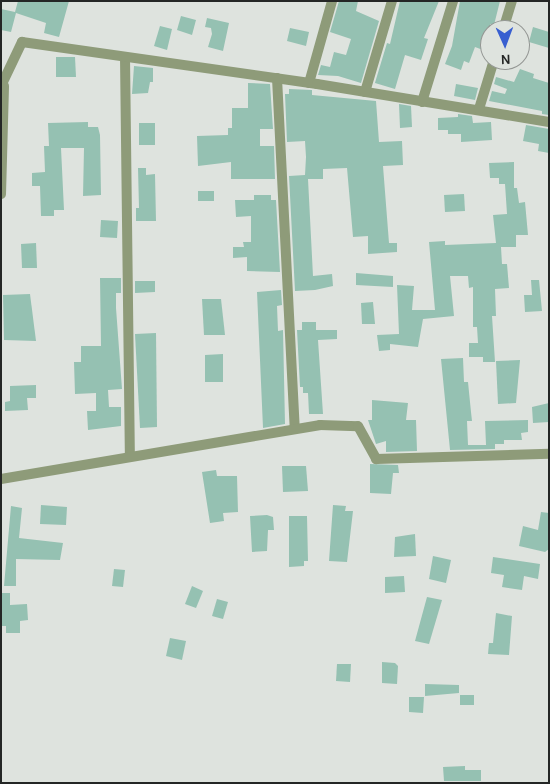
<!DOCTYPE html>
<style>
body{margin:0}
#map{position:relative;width:550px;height:784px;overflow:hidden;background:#dee3de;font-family:Karla,sans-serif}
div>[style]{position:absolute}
.building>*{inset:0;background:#95c1b2}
.street>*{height:10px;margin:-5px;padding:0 5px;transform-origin:5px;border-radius:5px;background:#8e9b79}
span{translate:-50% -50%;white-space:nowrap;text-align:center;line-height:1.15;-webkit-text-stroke:5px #dee3de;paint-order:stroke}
.frame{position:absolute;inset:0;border:2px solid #242625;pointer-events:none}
.north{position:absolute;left:480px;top:20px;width:50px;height:50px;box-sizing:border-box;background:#dee3de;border:1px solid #949794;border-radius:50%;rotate:178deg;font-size:14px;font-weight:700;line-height:20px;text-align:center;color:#242625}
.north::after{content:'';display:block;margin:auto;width:18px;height:22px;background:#385fd0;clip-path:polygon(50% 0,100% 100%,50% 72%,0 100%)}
</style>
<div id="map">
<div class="building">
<div style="clip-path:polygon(18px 1px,69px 1px,59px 37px,44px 33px,46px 23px,16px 13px,11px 32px,1px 30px,1px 9px,15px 12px)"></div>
<div style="clip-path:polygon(339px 1px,358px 1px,356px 11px,379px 21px,361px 83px,338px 76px,318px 75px,321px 65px,330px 67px,334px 52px,346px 55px,351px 39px,330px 32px)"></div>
<div style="clip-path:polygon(400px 1px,439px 1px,424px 38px,428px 39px,421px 60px,405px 55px,395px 89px,375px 83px,374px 86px,387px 43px,390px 44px)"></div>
<div style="clip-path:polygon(460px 1px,500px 1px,494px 25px,490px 24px,490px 42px,487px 41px,483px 50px,475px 47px,469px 63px,464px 61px,461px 70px,445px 64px,452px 46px)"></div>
<div style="clip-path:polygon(181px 16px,196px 20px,192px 35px,177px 30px)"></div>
<div style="clip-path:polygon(207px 18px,229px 23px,223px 51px,208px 47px,212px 34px,211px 28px,205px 27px)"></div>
<div style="clip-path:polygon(160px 26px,172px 29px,167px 50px,154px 46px)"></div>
<div style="clip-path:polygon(533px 27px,549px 32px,549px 48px,529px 42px)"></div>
<div style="clip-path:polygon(290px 28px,309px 32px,306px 46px,287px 41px)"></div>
<div style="clip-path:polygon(56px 57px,75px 57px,76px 77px,56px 77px)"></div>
<div style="clip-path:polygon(134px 66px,153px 68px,153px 82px,150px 82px,148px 93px,132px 94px)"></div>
<div style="clip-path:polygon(520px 69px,534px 74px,533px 78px,549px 83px,549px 115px,542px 114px,542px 111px,489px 101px,492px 91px,505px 94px,507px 89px,494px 84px,496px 77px,514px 82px)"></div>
<div style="clip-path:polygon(248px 83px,270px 84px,273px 129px,260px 129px,260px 146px,274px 146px,275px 179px,231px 179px,231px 162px,198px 166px,197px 136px,228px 135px,228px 128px,232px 128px,232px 108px,248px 108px)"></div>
<div style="clip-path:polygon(456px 84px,478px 88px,475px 100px,454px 96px)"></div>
<div style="clip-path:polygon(289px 89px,312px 90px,312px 95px,376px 101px,379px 142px,402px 141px,403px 165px,383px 166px,389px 243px,397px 243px,397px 252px,368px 254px,368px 236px,353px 237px,347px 168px,323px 169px,323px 179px,308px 179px,313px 276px,332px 274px,333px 286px,315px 290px,295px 291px,289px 176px,305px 175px,306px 157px,305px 141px,287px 142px,285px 94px,289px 94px)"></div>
<div style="clip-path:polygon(399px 104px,411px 106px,412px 127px,400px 128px)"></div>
<div style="clip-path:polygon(458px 114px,472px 116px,473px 123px,491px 122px,492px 140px,461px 142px,461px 134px,448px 134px,448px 130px,438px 130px,438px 118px,458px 117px)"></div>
<div style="clip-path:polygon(88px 122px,88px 127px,98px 127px,100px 135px,101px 195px,83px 196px,84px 148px,61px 148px,64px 210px,54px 210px,54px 216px,41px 216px,40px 186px,32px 186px,32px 173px,45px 172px,44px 146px,49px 146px,48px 123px)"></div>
<div style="clip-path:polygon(139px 123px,155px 123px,155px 145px,139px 145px)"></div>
<div style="clip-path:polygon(526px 125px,549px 129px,549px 153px,538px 151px,539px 144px,523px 141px)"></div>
<div style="clip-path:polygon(514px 162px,514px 188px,517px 188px,519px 203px,525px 202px,528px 235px,516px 235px,516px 247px,501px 247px,502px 264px,507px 264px,509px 288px,495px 289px,496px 316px,492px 316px,495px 362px,483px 362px,483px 357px,469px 357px,469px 343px,478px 343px,477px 327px,473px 327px,473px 287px,469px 288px,468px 276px,450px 276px,454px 316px,423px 319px,418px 347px,390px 344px,390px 350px,379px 351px,377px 335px,399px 334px,397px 285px,414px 286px,412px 310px,435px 310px,429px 242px,445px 241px,445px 245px,496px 243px,493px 215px,507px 214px,505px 184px,499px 184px,499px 178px,490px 178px,489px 163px)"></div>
<div style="clip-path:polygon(138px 168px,146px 168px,146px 175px,155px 174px,156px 221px,136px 221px,136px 208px,139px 208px)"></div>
<div style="clip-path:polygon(198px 191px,214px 191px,214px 201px,198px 201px)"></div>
<div style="clip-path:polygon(464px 194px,465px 211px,445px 212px,444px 195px)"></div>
<div style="clip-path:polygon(254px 195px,271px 195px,271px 200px,276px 200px,280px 272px,247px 271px,247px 257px,233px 258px,233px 247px,244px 247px,243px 242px,251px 242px,251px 216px,236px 217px,235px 200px,254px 200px)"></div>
<div style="clip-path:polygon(101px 220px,118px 221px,117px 238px,100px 237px)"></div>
<div style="clip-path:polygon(36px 243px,37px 268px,22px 268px,21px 244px)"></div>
<div style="clip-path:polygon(356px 273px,393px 276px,393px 287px,356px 285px)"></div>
<div style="clip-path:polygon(100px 278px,121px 278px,121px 293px,116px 293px,116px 308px,122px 389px,108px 390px,109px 407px,121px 407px,121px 426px,88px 430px,87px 411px,96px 411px,96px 393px,75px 394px,74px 362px,81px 362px,81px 346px,101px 346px)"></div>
<div style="clip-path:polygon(531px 280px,539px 280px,542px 311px,525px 312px,524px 295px,532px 295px)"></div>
<div style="clip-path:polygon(135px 281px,155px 281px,155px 292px,135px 293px)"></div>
<div style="clip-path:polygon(281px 290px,282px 305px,277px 306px,278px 331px,283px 330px,285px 424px,263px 428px,257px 292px)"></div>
<div style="clip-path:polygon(30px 294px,36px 341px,4px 340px,3px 295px)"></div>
<div style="clip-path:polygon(202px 299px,221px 299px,225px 335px,204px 335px)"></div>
<div style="clip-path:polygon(373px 302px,375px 324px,362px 324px,361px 303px)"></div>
<div style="clip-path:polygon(302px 322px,316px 322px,316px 330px,337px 330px,337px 339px,318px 340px,323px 414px,309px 414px,308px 393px,303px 393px,303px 387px,300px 387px,297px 330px,302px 330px)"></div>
<div style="clip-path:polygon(156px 333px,157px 427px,140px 428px,135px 334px)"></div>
<div style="clip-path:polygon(223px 354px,223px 382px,205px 382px,205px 355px)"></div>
<div style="clip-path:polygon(463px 358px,464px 382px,468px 382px,471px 412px,472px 421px,467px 421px,468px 445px,486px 445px,485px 421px,528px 420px,528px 432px,521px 433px,522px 440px,504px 440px,504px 444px,495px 444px,495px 449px,450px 450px,441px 359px)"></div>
<div style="clip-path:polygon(520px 360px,516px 403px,498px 404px,496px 361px)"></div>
<div style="clip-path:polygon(36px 385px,36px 398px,27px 398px,28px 410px,5px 411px,5px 402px,10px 401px,10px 386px)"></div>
<div style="clip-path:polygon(372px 400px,408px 403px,406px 420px,416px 420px,417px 451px,386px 452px,386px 441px,376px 444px,368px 420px,372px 420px)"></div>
<div style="clip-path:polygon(549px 403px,549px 422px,533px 423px,532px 407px)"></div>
<div style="clip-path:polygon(370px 464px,398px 465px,399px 473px,393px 473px,391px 494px,370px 493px)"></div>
<div style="clip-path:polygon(282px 466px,306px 466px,308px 491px,283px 492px)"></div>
<div style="clip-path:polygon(216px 470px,217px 476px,237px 476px,238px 512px,223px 513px,224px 521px,210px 523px,202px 472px)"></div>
<div style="clip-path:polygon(41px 505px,67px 507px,66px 525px,40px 524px)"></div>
<div style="clip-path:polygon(333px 505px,346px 506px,345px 511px,353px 511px,347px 562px,329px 561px)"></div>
<div style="clip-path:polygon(11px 506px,22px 508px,19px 538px,63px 543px,60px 560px,16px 559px,16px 586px,4px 586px)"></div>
<div style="clip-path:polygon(541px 512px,549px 513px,549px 549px,545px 552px,519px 546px,523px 526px,538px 530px)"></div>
<div style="clip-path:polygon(267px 515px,273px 517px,274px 530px,268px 530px,267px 551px,252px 552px,250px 516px)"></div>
<div style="clip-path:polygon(289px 516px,307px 516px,308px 561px,304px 561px,304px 566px,289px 567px)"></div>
<div style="clip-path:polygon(415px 534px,416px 556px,394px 557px,395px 537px)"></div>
<div style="clip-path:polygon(433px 556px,451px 560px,446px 583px,429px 579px)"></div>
<div style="clip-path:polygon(493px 557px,540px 564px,538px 579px,524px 576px,522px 590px,502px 587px,504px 575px,491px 573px)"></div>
<div style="clip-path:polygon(114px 569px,125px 570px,123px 587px,112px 586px)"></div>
<div style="clip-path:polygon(404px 576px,405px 592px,385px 593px,385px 577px)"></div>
<div style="clip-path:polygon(192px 586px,203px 591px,196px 608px,185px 604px)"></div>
<div style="clip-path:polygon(1px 593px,10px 593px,10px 605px,27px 604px,28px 620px,20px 621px,20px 633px,6px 633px,6px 626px,1px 626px)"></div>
<div style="clip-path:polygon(427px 597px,442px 600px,429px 644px,415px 641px)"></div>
<div style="clip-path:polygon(217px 599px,228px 602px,223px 619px,212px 616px)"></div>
<div style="clip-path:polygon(496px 613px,512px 616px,509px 655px,488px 654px,489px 643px,493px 643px)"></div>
<div style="clip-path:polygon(170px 638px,186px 641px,182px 660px,166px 656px)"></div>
<div style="clip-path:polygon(382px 662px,395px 663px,398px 666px,397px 684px,382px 683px)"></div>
<div style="clip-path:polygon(337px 664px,351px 664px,350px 682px,336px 681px)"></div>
<div style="clip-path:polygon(425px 684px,459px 685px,459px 693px,425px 696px)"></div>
<div style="clip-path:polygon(460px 695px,474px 695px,474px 705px,460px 705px)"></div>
<div style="clip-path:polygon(409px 697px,424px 697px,423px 713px,409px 712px)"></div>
<div style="clip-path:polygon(465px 766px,465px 770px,481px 770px,481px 781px,444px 781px,443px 767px)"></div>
</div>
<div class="street">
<div style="left:503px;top:30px;width:30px;rotate:-73deg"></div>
<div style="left:125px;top:57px;width:398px;rotate:89.3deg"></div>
<div style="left:277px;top:78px;width:351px;rotate:87.1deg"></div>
<div style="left:309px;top:83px;width:85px;rotate:-74.3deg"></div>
<div style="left:1px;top:86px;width:49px;rotate:-64.5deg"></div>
<div style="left:22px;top:42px;width:298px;rotate:8.1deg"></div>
<div style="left:317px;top:84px;width:235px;rotate:9.3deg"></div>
<div style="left:365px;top:92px;width:95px;rotate:-73.5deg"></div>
<div style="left:422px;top:102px;width:106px;rotate:-72.9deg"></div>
<div style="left:479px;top:109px;width:51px;rotate:-73deg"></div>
<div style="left:1px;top:194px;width:108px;rotate:-88.4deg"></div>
<div style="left:1px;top:479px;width:324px;rotate:-9.6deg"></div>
<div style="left:320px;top:425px;width:38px;rotate:2deg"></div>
<div style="left:358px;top:426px;width:38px;rotate:61deg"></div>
<div style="left:376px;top:459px;width:173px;rotate:-1.7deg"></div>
</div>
<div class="frame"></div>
<div class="north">N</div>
</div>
